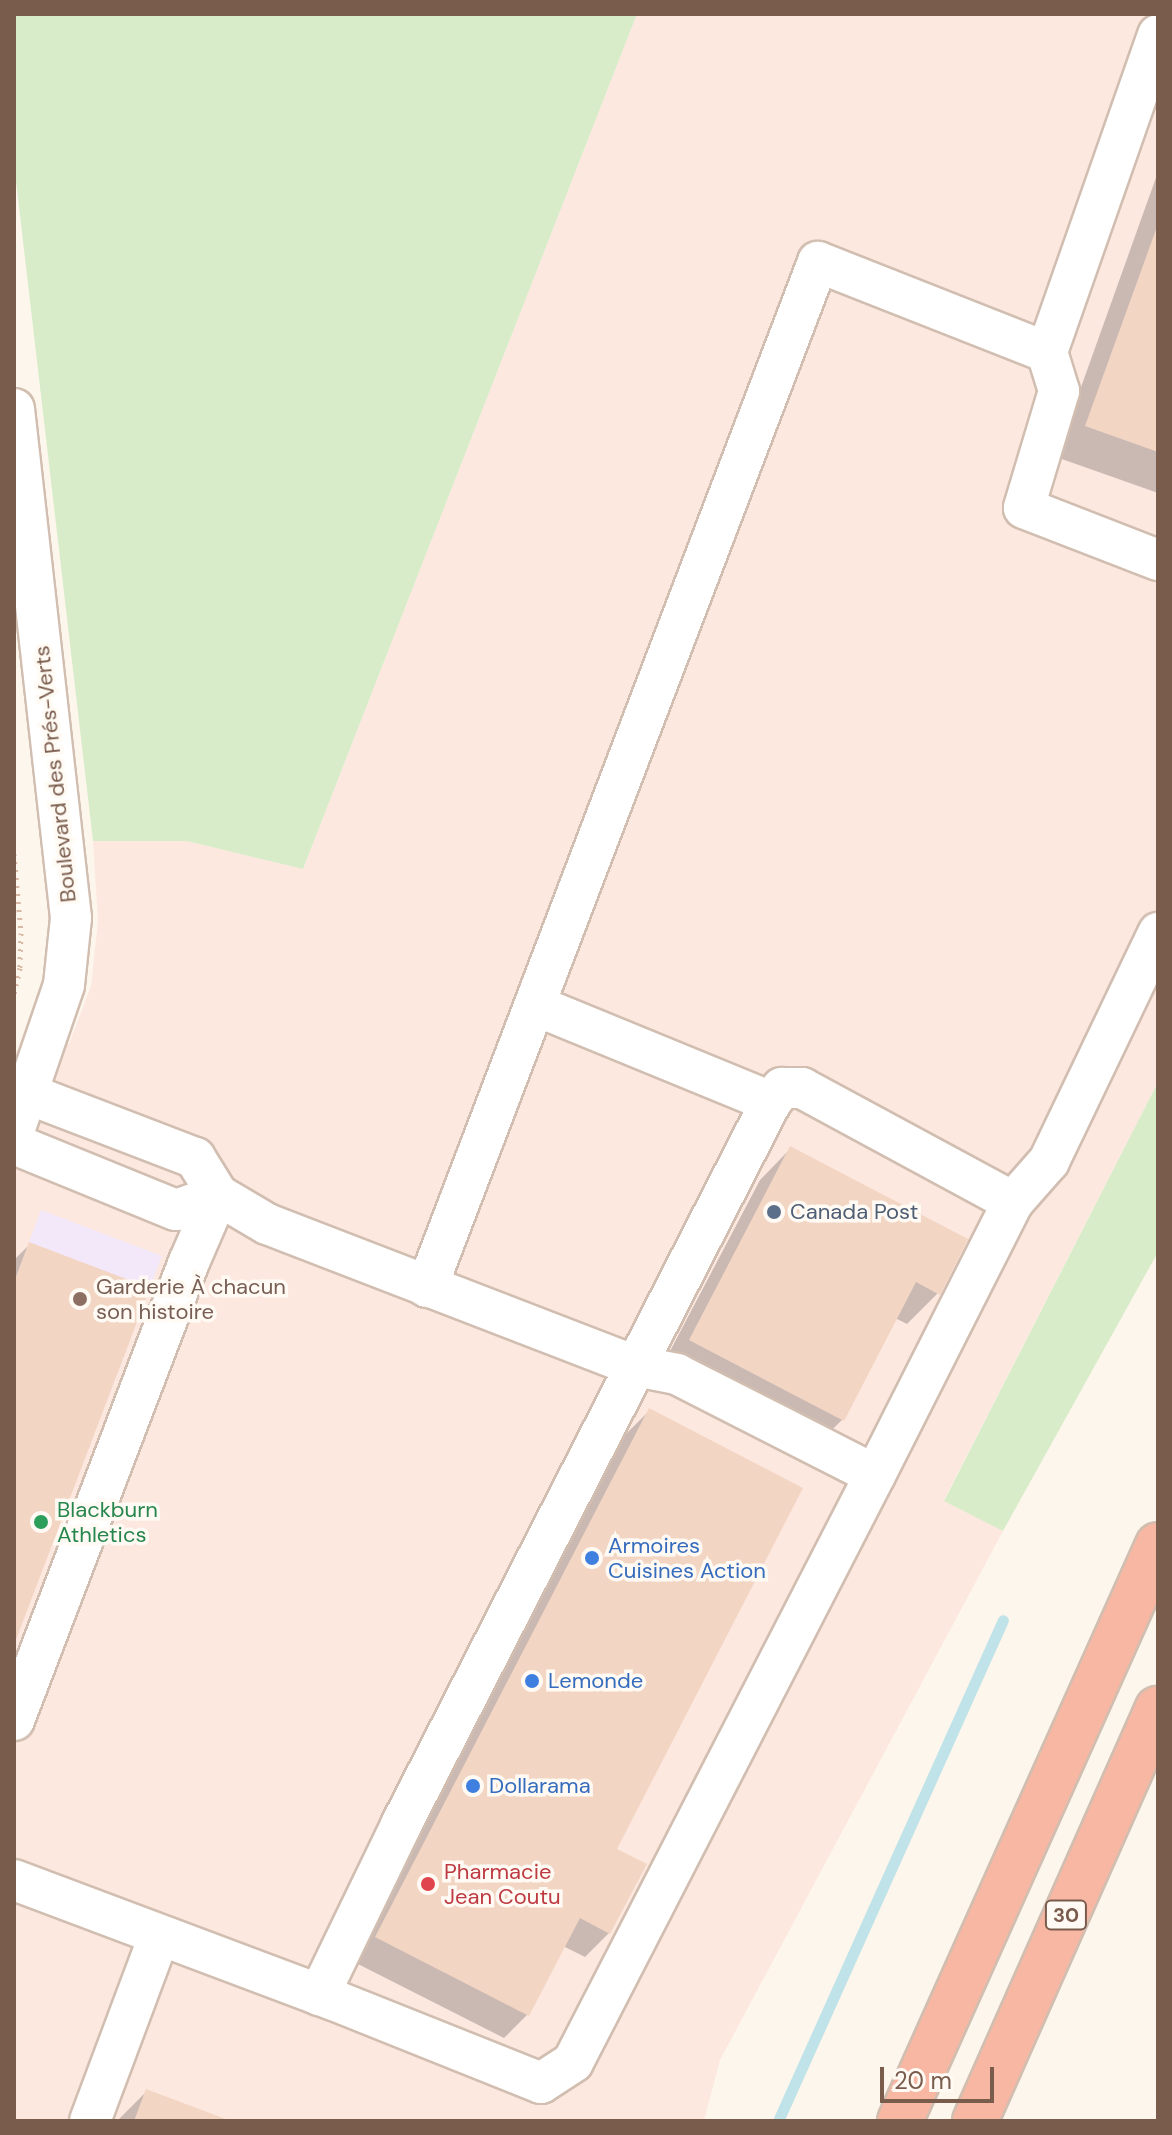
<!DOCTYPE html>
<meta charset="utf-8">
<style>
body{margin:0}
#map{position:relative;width:1172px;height:2135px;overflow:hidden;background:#fdf6ec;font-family:"DM Sans",sans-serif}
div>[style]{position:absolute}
.commercial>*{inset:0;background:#fde8e0}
.education>*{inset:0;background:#f3e8fa}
.green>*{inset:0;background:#d8ecc9}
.shadow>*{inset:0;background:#0003}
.stream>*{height:11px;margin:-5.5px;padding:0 5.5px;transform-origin:5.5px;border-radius:5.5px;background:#bfe3e8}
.building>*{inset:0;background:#f3d5c3}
.path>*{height:5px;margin-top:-2.5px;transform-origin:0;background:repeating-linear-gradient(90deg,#d9b8a5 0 2px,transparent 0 8px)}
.roads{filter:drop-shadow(2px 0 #d1beb0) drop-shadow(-2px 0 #d1beb0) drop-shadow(0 2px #d1beb0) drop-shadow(0 -2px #d1beb0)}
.minor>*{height:40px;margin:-20px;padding:0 20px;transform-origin:20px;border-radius:20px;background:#fff}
.highway>*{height:44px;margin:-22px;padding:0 22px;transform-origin:22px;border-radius:22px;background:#f7b7a3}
.dots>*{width:22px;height:22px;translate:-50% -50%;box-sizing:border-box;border:4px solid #fffaf3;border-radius:50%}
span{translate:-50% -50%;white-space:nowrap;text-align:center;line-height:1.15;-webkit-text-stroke:7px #fffaf3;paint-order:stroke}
.shield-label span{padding:2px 6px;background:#fffaf3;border:2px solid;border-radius:6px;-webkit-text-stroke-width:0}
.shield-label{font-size:20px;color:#7a5c4d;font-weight:700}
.street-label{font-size:22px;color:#7a5c4d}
.service-label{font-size:22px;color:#4e5e75}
.left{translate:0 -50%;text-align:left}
.education-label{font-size:22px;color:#785e54}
.leisure-label{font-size:22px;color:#27864d}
.shop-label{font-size:22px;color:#366cbe}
.health-label{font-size:22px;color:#be3a42}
.frame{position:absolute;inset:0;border:16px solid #7a5c4d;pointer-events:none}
.scale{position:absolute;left:880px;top:2067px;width:114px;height:36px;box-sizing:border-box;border:4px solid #7a5c4d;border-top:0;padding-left:10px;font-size:24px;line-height:28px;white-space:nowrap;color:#7a5c4d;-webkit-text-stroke:6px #fffaf3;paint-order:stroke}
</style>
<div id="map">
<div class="commercial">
<div style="clip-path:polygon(637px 14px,1158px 14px,1158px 1082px,944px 1500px,1003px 1531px,720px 2060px,704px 2121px,14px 2121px,14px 1051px,69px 1044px,91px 986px,98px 921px,93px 841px,187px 841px,303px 869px)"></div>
</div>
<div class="education">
<div style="clip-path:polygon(41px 1210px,162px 1256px,107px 1401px,14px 1366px,14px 1282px)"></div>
</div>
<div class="green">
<div style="clip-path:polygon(14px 14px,637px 14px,303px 869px,187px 841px,93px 841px,14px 164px)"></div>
<div style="clip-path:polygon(1158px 1082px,1158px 1252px,1003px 1531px,944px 1501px)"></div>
</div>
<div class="shadow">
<div style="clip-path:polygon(1158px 172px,1158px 493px,1056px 457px)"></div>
<div style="clip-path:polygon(790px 1149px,938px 1293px,907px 1324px,895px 1318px,842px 1420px,811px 1450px,659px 1372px,760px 1180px)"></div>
<div style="clip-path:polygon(29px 1245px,14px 1639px,14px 1260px)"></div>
<div style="clip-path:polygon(649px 1411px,609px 1933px,585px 1957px,563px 1946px,528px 2014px,504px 2038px,352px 1961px,625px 1435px)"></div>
<div style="clip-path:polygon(147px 2091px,226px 2121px,117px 2121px)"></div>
</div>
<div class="stream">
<div style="left:778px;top:2121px;width:549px;rotate:-65.82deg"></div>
</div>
<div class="building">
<div style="clip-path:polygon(1158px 224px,1158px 452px,1085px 426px)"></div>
<div style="clip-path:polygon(790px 1146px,968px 1239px,940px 1295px,916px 1282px,844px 1421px,689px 1340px)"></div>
<div style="clip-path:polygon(29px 1242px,150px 1288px,14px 1645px,14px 1282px)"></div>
<div style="clip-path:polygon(649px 1408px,803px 1488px,617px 1849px,647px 1864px,610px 1934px,580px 1918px,529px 2016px,375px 1937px)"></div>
<div style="clip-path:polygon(146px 2089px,231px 2121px,134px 2121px)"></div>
</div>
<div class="path">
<div style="left:14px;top:854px;width:79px;rotate:84.9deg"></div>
<div style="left:21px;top:933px;width:35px;rotate:92deg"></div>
<div style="left:20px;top:968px;width:28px;rotate:103deg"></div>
</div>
<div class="roads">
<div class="minor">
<div style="left:1158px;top:35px;width:336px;rotate:109.3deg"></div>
<div style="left:1047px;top:352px;width:41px;rotate:72.9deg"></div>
<div style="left:1059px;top:391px;width:122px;rotate:106.7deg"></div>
<div style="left:1024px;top:508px;width:144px;rotate:21.2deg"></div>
<div style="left:14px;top:409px;width:512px;rotate:83.61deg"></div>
<div style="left:71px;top:918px;width:67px;rotate:96deg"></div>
<div style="left:64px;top:985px;width:154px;rotate:108.9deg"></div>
<div style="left:537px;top:1006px;width:253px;rotate:22.3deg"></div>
<div style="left:771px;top:1102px;width:18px;rotate:-52deg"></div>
<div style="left:782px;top:1088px;width:20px"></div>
<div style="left:802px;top:1088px;width:240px;rotate:28.4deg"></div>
<div style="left:14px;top:1144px;width:175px;rotate:22.2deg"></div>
<div style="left:176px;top:1210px;width:45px;rotate:-19.7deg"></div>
<div style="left:427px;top:1287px;width:1097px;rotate:-69.12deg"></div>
<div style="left:818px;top:262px;width:246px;rotate:21.5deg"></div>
<div style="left:875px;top:1475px;width:306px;rotate:-63.2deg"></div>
<div style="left:1013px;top:1202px;width:55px;rotate:-48.7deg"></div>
<div style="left:1049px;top:1161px;width:253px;rotate:-64.4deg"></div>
<div style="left:14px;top:1720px;width:490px;rotate:-69.1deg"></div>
<div style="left:189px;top:1262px;width:73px;rotate:-66.6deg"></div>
<div style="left:14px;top:1880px;width:339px;rotate:20.6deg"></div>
<div style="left:331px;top:1999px;width:226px;rotate:21.8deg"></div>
<div style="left:541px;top:2083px;width:38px;rotate:-33deg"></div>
<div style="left:573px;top:2062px;width:660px;rotate:-62.78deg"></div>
<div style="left:875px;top:1475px;width:222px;rotate:-153deg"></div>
<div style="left:677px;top:1374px;width:43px;rotate:-169.2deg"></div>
<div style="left:635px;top:1366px;width:394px;rotate:-158.9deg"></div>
<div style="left:267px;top:1224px;width:57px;rotate:-149.4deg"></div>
<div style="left:218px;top:1195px;width:44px;rotate:-121.9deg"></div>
<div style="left:195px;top:1158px;width:179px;rotate:-159deg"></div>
<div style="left:319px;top:1995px;width:189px;rotate:-64.2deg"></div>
<div style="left:401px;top:1825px;width:812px;rotate:-62.9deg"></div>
<div style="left:90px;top:2121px;width:197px;rotate:-69.5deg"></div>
</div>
<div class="highway">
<div style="left:900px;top:2121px;width:631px;rotate:-65.87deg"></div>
<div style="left:975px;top:2121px;width:451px;rotate:-66.1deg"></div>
</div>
</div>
<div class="dots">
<div style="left:774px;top:1212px;background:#5c6f8a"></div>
<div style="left:80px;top:1299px;background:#8d6e63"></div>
<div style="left:41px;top:1522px;background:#2e9e5b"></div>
<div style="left:592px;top:1558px;background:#3f7fe0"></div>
<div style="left:532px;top:1681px;background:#3f7fe0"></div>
<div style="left:473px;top:1786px;background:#3f7fe0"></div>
<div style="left:428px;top:1884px;background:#e0444e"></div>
</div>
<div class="shield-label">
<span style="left:1066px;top:1915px">30</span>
</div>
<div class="street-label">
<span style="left:55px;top:774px;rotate:-96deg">Boulevard des Prés-Verts</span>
</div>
<div class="service-label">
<span class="left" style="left:790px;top:1212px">Canada Post</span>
</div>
<div class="education-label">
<span class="left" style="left:96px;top:1299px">Garderie À chacun<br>son histoire</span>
</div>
<div class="leisure-label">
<span class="left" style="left:57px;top:1522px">Blackburn<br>Athletics</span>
</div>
<div class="shop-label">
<span class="left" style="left:608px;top:1558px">Armoires<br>Cuisines Action</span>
<span class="left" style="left:548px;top:1681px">Lemonde</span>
<span class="left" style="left:489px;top:1786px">Dollarama</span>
</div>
<div class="health-label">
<span class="left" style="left:444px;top:1884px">Pharmacie<br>Jean Coutu</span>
</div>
<div class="frame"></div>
<div class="scale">20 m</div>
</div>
